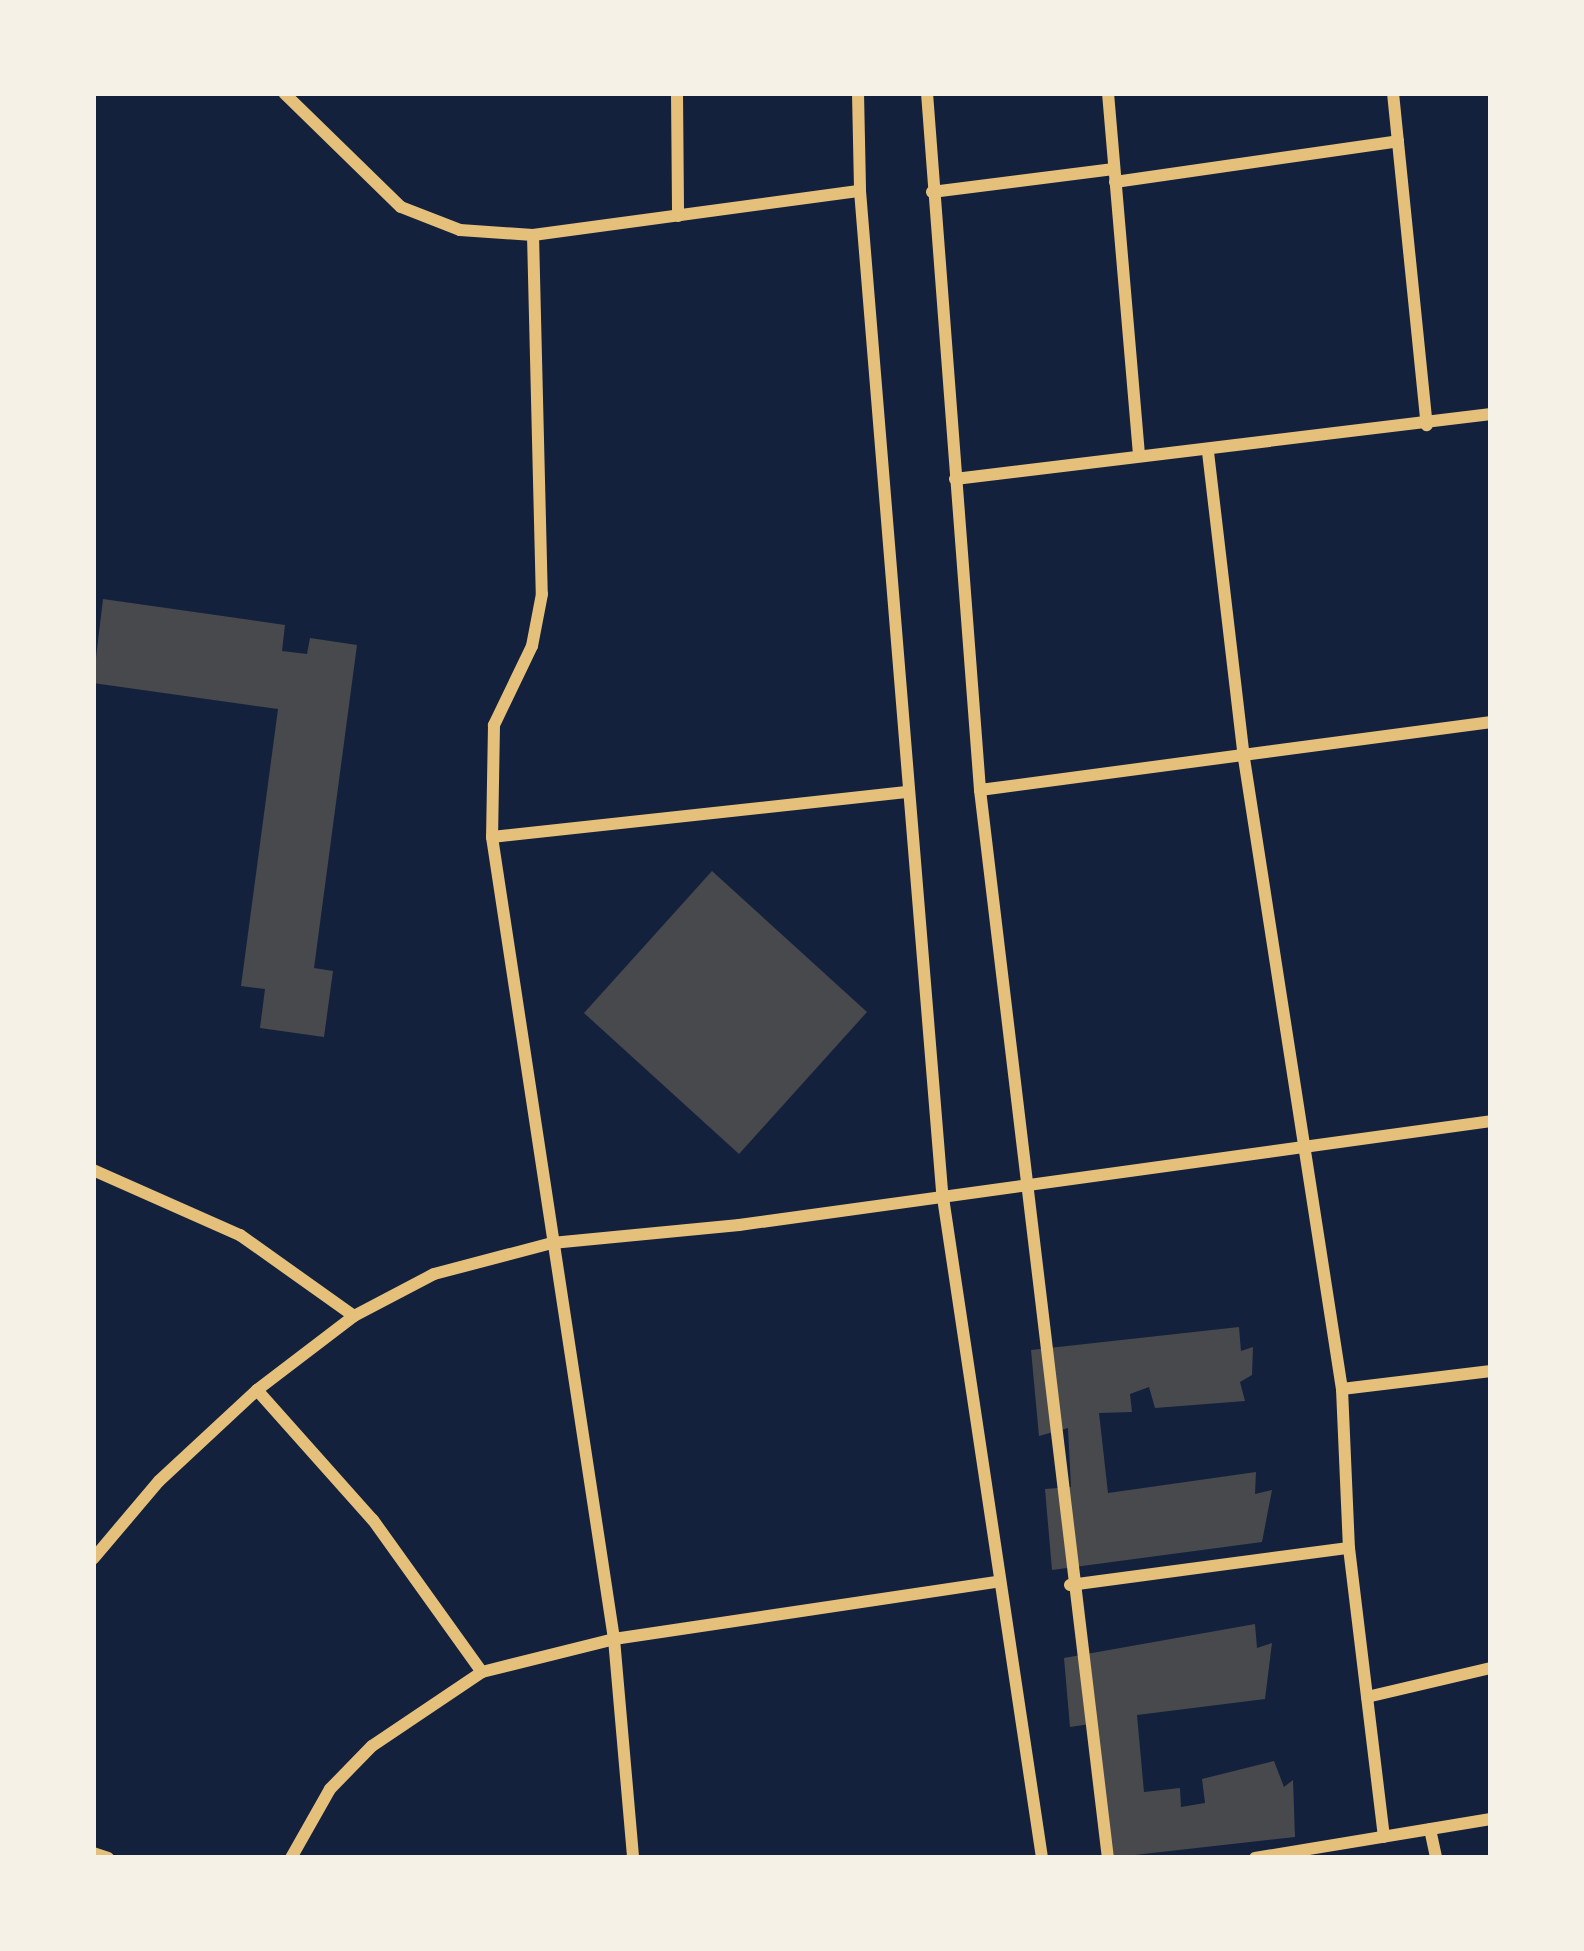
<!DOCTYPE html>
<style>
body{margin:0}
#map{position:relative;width:1584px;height:1951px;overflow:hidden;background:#14213d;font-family:Karla,sans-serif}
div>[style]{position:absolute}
.building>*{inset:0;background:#48494c}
.minor>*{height:12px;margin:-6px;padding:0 6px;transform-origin:6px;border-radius:6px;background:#e5c07b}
span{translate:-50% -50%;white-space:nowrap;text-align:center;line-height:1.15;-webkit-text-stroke:10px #f6f1e7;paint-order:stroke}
.frame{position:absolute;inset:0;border:96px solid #f6f1e7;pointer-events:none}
</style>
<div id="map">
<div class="building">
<div style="clip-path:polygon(103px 599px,285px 625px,282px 651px,307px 654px,310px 638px,357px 645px,314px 968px,333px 971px,324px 1037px,260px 1028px,265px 989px,241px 986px,278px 709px,93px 683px)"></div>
<div style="clip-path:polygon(712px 871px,867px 1012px,739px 1154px,584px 1013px)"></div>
<div style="clip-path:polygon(1239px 1327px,1241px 1351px,1253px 1347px,1252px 1375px,1240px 1382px,1245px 1401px,1155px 1408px,1149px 1387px,1130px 1394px,1132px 1412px,1099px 1413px,1108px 1493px,1256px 1472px,1255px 1494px,1272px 1490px,1262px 1542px,1052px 1570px,1045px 1489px,1071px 1487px,1068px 1428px,1039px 1436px,1031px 1350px)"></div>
<div style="clip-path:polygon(1255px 1624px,1257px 1648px,1272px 1643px,1265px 1699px,1137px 1715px,1144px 1792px,1180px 1788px,1181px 1807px,1205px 1803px,1202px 1779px,1274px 1761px,1284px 1787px,1293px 1780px,1295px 1837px,1108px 1858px,1090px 1724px,1070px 1727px,1064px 1658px)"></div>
</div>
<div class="minor">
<div style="left:284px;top:93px;width:163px;rotate:44.3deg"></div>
<div style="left:401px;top:207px;width:63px;rotate:21.3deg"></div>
<div style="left:460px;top:230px;width:73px;rotate:3.9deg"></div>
<div style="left:533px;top:235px;width:330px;rotate:-7.7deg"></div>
<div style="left:677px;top:93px;width:123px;rotate:89.5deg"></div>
<div style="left:858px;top:93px;width:98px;rotate:88.8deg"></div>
<div style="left:860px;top:191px;width:1003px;rotate:85.31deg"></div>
<div style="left:942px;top:1191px;width:674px;rotate:81.47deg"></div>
<div style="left:927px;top:93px;width:699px;rotate:85.65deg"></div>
<div style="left:980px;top:790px;width:1076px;rotate:83.17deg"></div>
<div style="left:1108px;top:93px;width:364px;rotate:85.1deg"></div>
<div style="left:1393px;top:93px;width:334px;rotate:84.2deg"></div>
<div style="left:1115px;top:182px;width:286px;rotate:-8.2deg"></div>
<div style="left:932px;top:192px;width:183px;rotate:-7.2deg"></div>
<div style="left:533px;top:235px;width:359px;rotate:88.6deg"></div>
<div style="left:542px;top:594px;width:53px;rotate:100.9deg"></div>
<div style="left:532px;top:646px;width:88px;rotate:115.7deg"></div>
<div style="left:494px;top:725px;width:112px;rotate:91deg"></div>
<div style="left:492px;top:837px;width:811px;rotate:81.35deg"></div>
<div style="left:614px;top:1639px;width:220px;rotate:85deg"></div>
<div style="left:1208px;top:452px;width:302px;rotate:83.3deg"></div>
<div style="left:1243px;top:752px;width:645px;rotate:81.17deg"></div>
<div style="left:1342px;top:1389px;width:159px;rotate:87.5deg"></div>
<div style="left:1349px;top:1548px;width:291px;rotate:83.1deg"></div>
<div style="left:955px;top:479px;width:540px;rotate:-6.91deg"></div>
<div style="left:980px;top:790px;width:516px;rotate:-7.58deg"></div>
<div style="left:492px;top:837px;width:419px;rotate:-6.2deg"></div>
<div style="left:93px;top:1170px;width:161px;rotate:23.9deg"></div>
<div style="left:240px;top:1235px;width:140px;rotate:35.4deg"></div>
<div style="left:1342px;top:1389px;width:150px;rotate:-6.9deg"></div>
<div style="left:257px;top:1390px;width:174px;rotate:48.3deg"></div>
<div style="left:373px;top:1520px;width:187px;rotate:54.4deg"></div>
<div style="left:93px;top:1559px;width:102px;rotate:-49.8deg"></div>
<div style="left:159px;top:1481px;width:134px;rotate:-42.9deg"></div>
<div style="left:257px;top:1390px;width:122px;rotate:-37.3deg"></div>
<div style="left:354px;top:1316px;width:90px;rotate:-27.7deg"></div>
<div style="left:434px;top:1274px;width:122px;rotate:-14.7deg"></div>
<div style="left:552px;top:1243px;width:188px;rotate:-5.5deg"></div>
<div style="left:739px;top:1225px;width:759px;rotate:-7.87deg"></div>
<div style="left:1070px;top:1585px;width:281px;rotate:-7.6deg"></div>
<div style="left:1367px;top:1697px;width:127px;rotate:-13.2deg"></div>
<div style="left:1430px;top:1829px;width:30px;rotate:78deg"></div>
<div style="left:93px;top:1853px;width:16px;rotate:18deg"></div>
<div style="left:291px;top:1858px;width:79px;rotate:-60.5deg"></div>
<div style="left:330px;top:1789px;width:60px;rotate:-45.7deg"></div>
<div style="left:372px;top:1746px;width:133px;rotate:-33.9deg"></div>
<div style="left:482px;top:1672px;width:136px;rotate:-14deg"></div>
<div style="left:614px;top:1639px;width:385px;rotate:-8.5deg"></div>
<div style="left:1255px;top:1858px;width:239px;rotate:-9.4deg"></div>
</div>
<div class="frame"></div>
</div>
